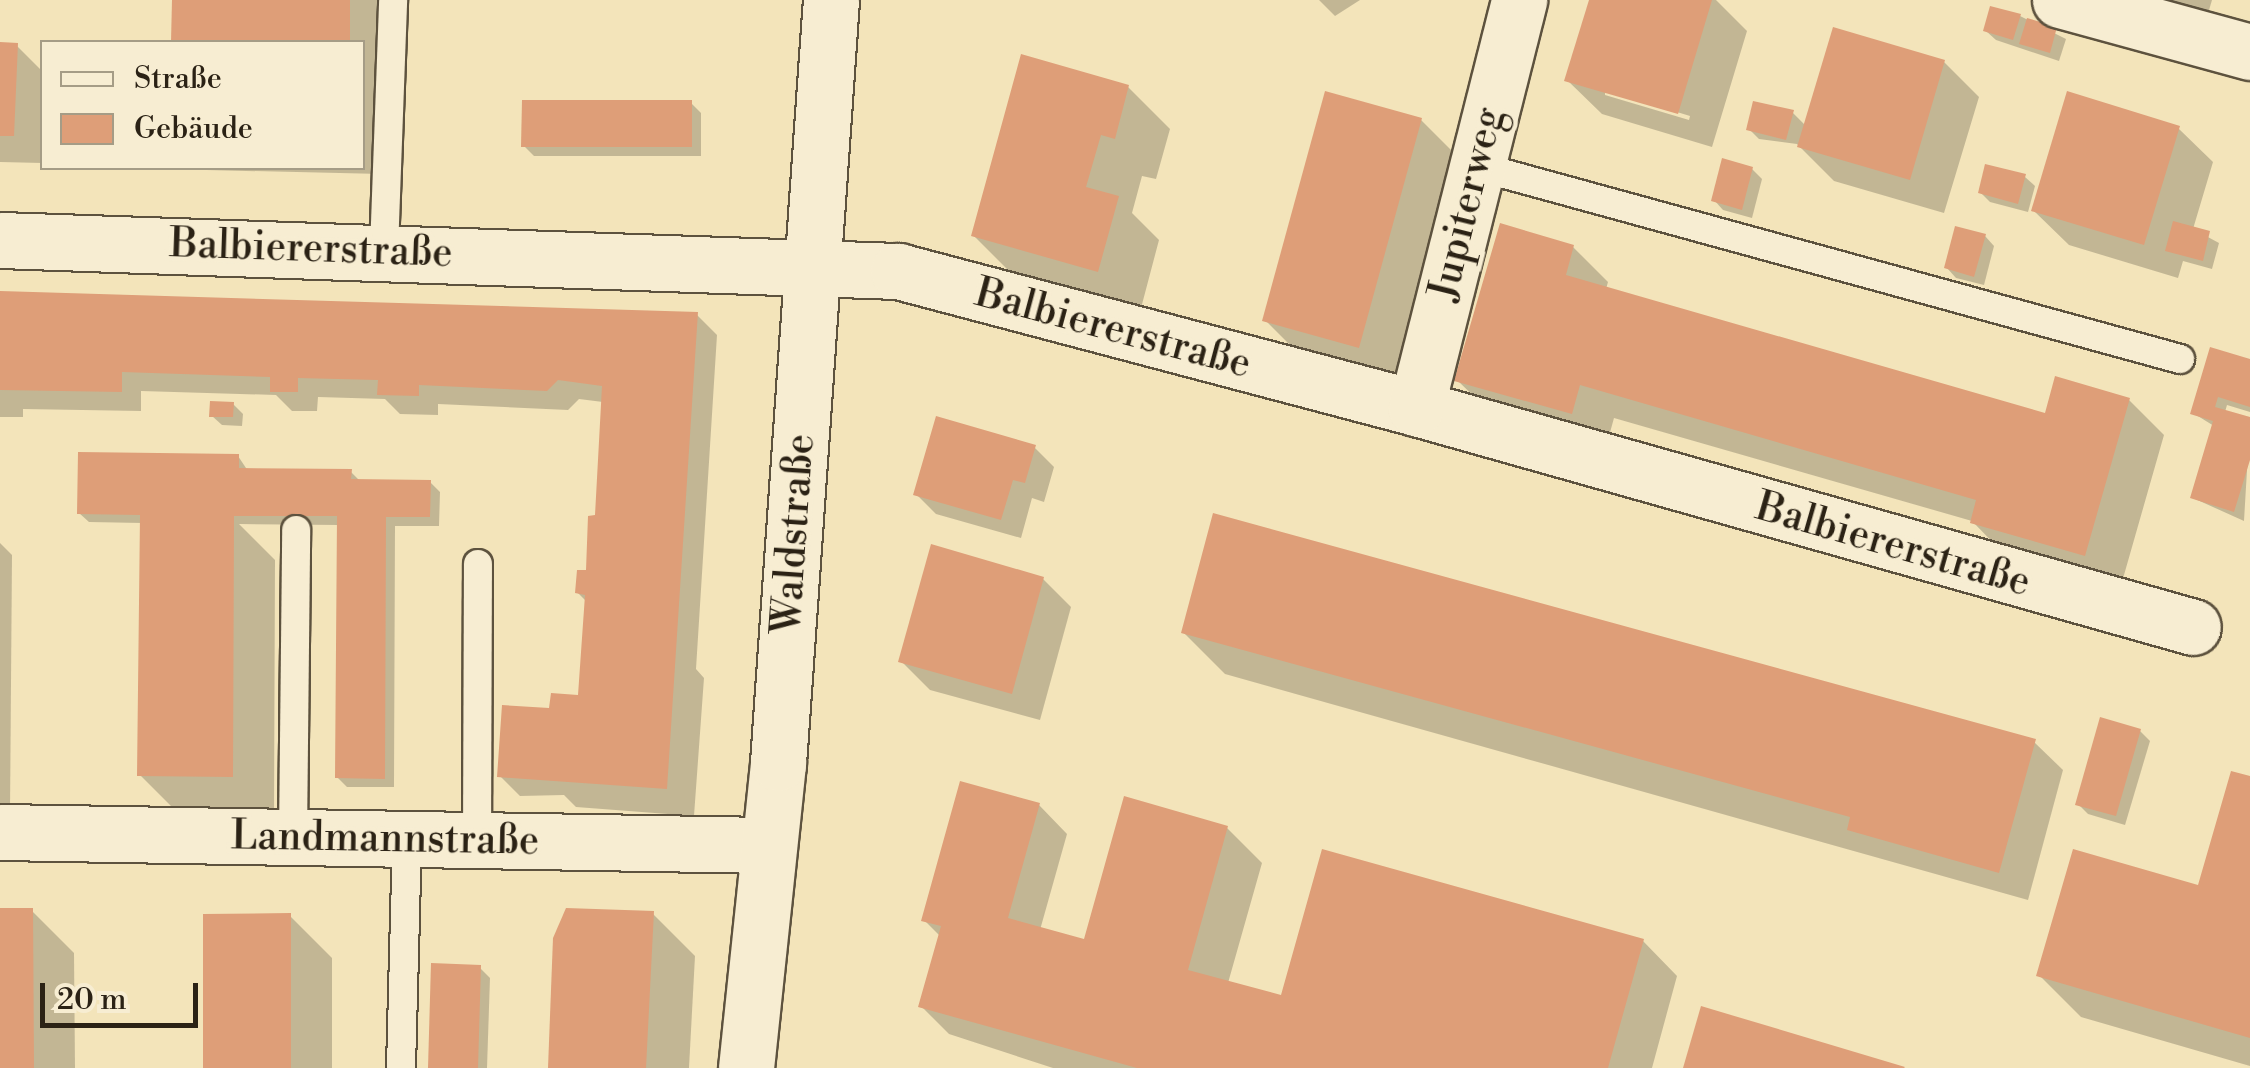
<!DOCTYPE html>
<meta charset="utf-8">
<style>
body{margin:0}
#map{position:relative;width:2250px;height:1068px;overflow:hidden;background:#f3e4ba;font-family:"Libre Bodoni",serif}
div>[style]{position:absolute}
.shadow>*{inset:0;background:#0003}
.building>*{inset:0;background:#de9e78}
.roads{filter:drop-shadow(2px 0 #5d523e) drop-shadow(-2px 0 #5d523e) drop-shadow(0 2px #5d523e) drop-shadow(0 -2px #5d523e)}
.lane>*{height:28px;margin:-14px;padding:0 14px;transform-origin:14px;border-radius:14px;background:#f7edd2}
.street>*{height:55px;margin:-27.5px;padding:0 27.5px;transform-origin:27.5px;border-radius:27.5px;background:#f7edd2}
.secondary>*{height:55px;margin:-27.5px;padding:0 27.5px;transform-origin:27.5px;border-radius:27.5px;background:#f7edd2}
span{translate:-50% -50%;white-space:nowrap;text-align:center;line-height:1.15;-webkit-text-stroke:9px #f7edd2;paint-order:stroke}
.street-label{font-size:40px;color:#2b2215}
.legend{position:absolute;left:40px;top:40px;width:325px;height:130px;box-sizing:border-box;background:#f7edd2;border:2px solid #a59c86;margin:0;padding:12px 18px;list-style:none;font-size:30px;color:#2b2215}
.legend li{display:flex;align-items:center;gap:20px;height:50px}
.legend b{width:50px;border:2px solid #a59c86}
.scale{position:absolute;left:40px;top:983px;width:158px;height:45px;box-sizing:border-box;border:5px solid #2b2215;border-top:0;padding-left:12px;font-size:30px;line-height:35px;white-space:nowrap;color:#2b2215;-webkit-text-stroke:8px #f7edd2;paint-order:stroke}
</style>
<div id="map">
<div class="shadow">
<div style="clip-path:polygon(174px 0,384px 0,382px 174px,206px 170px,362px 168px,362px 42px,173px 42px)"></div>
<div style="clip-path:polygon(1319px 0,1360px 0,1335px 16px)"></div>
<div style="clip-path:polygon(evenodd,1591px 0,1716px 0,1747px 31px,1712px 147px,1602px 114px,1567px 80px,1591px 0,1605px 90px,1690px 116px,1689px 120px,1605px 95px,1605px 90px)"></div>
<div style="clip-path:polygon(2167px 0,2212px 0,2207px 17px)"></div>
<div style="clip-path:polygon(2020px 16px,2066px 39px,2059px 61px,1996px 40px,1986px 31px)"></div>
<div style="clip-path:polygon(0 45px,16px 45px,42px 71px,42px 163px,0 162px)"></div>
<div style="clip-path:polygon(1944px 62px,1979px 97px,1944px 213px,1834px 181px,1797px 144px,1759px 139px,1749px 129px,1793px 113px,1806px 126px)"></div>
<div style="clip-path:polygon(1128px 87px,1170px 129px,1156px 179px,1142px 176px,1132px 213px,1159px 240px,1140px 312px,1016px 278px,974px 236px)"></div>
<div style="clip-path:polygon(691px 103px,701px 113px,701px 156px,534px 156px,524px 146px)"></div>
<div style="clip-path:polygon(1421px 120px,1463px 162px,1401px 388px,1307px 362px,1265px 320px)"></div>
<div style="clip-path:polygon(2178px 128px,2213px 162px,2193px 229px,2219px 243px,2212px 269px,2183px 261px,2178px 278px,2069px 245px,2034px 211px)"></div>
<div style="clip-path:polygon(1752px 169px,1762px 179px,1752px 218px,1723px 210px,1714px 200px)"></div>
<div style="clip-path:polygon(2025px 177px,2035px 186px,2028px 212px,1990px 202px,1980px 192px)"></div>
<div style="clip-path:polygon(1985px 236px,1994px 246px,1984px 285px,1956px 278px,1947px 268px)"></div>
<div style="clip-path:polygon(1573px 247px,1608px 282px,1606px 289px,2046px 417px,2129px 400px,2164px 435px,2120px 589px,2007px 557px,1972px 521px,1614px 418px,1606px 447px,1492px 414px,1457px 380px)"></div>
<div style="clip-path:polygon(0 294px,697px 315px,717px 335px,696px 669px,704px 678px,694px 816px,576px 807px,564px 795px,520px 796px,500px 776px,548px 711px,580px 697px,587px 602px,577px 592px,589px 573px,597px 517px,603px 402px,579px 399px,568px 410px,438px 404px,438px 415px,400px 414px,385px 399px,318px 397px,317px 411px,292px 411px,276px 395px,141px 391px,141px 411px,23px 409px,23px 417px,0 417px)"></div>
<div style="clip-path:polygon(2250px 362px,2250px 412px,2227px 405px,2225px 412px,2250px 420px,2244px 521px,2193px 498px,2214px 426px,2193px 413px)"></div>
<div style="clip-path:polygon(233px 404px,243px 414px,242px 426px,222px 425px,212px 416px)"></div>
<div style="clip-path:polygon(1034px 447px,1054px 467px,1044px 502px,1032px 498px,1021px 538px,936px 514px,916px 494px)"></div>
<div style="clip-path:polygon(238px 456px,248px 471px,351px 472px,361px 482px,430px 482px,440px 492px,439px 526px,395px 526px,394px 787px,347px 787px,337px 777px,339px 525px,239px 524px,275px 560px,274px 818px,182px 817px,140px 775px,142px 523px,89px 522px,79px 513px)"></div>
<div style="clip-path:polygon(0 543px,12px 555px,10px 813px,0 813px)"></div>
<div style="clip-path:polygon(1043px 579px,1071px 607px,1040px 720px,930px 690px,901px 661px)"></div>
<div style="clip-path:polygon(1183px 632px,2034px 742px,2063px 770px,2028px 900px,1225px 674px)"></div>
<div style="clip-path:polygon(2140px 731px,2150px 741px,2125px 825px,2088px 814px,2078px 804px)"></div>
<div style="clip-path:polygon(2250px 779px,2250px 1066px,2081px 1017px,2039px 975px,2200px 888px)"></div>
<div style="clip-path:polygon(1039px 805px,1067px 834px,1040px 930px,1086px 942px,1227px 828px,1262px 863px,1228px 983px,1283px 998px,1643px 941px,1677px 976px,1652px 1068px,1053px 1068px,949px 1034px,921px 1006px,940px 936px,924px 920px)"></div>
<div style="clip-path:polygon(0 910px,32px 911px,74px 953px,75px 1068px,0 1068px)"></div>
<div style="clip-path:polygon(653px 914px,695px 956px,689px 1068px,550px 1068px)"></div>
<div style="clip-path:polygon(290px 916px,332px 958px,332px 1068px,206px 1068px)"></div>
<div style="clip-path:polygon(480px 968px,490px 978px,487px 1068px,430px 1068px)"></div>
</div>
<div class="building">
<div style="clip-path:polygon(172px 0,350px 0,350px 42px,171px 42px)"></div>
<div style="clip-path:polygon(1589px 0,1712px 0,1678px 114px,1564px 81px)"></div>
<div style="clip-path:polygon(1990px 6px,2021px 14px,2013px 40px,1983px 31px)"></div>
<div style="clip-path:polygon(2027px 18px,2057px 27px,2050px 53px,2019px 44px)"></div>
<div style="clip-path:polygon(1833px 27px,1945px 60px,1910px 180px,1797px 147px)"></div>
<div style="clip-path:polygon(0 42px,18px 43px,14px 136px,0 136px)"></div>
<div style="clip-path:polygon(1021px 54px,1129px 85px,1115px 139px,1101px 135px,1086px 187px,1119px 196px,1098px 272px,971px 236px)"></div>
<div style="clip-path:polygon(1325px 91px,1422px 118px,1359px 348px,1262px 321px)"></div>
<div style="clip-path:polygon(2067px 91px,2180px 126px,2144px 245px,2031px 211px)"></div>
<div style="clip-path:polygon(522px 100px,692px 100px,692px 147px,521px 147px)"></div>
<div style="clip-path:polygon(1753px 101px,1794px 110px,1786px 140px,1746px 130px)"></div>
<div style="clip-path:polygon(1722px 158px,1753px 167px,1742px 210px,1711px 201px)"></div>
<div style="clip-path:polygon(1985px 164px,2026px 174px,2018px 204px,1978px 193px)"></div>
<div style="clip-path:polygon(2173px 221px,2210px 231px,2203px 261px,2165px 251px)"></div>
<div style="clip-path:polygon(1500px 223px,1574px 245px,1566px 275px,2045px 413px,2055px 376px,2130px 398px,2085px 556px,1970px 523px,1976px 500px,1580px 385px,1572px 414px,1454px 381px)"></div>
<div style="clip-path:polygon(1955px 226px,1986px 234px,1974px 277px,1944px 268px)"></div>
<div style="clip-path:polygon(0 291px,698px 312px,667px 789px,497px 777px,502px 705px,549px 708px,551px 693px,578px 695px,585px 595px,575px 593px,577px 570px,586px 570px,588px 516px,595px 515px,602px 386px,558px 380px,547px 391px,419px 385px,419px 396px,377px 395px,378px 380px,298px 378px,298px 392px,270px 392px,270px 377px,122px 372px,122px 392px,0 390px)"></div>
<div style="clip-path:polygon(2210px 347px,2250px 359px,2250px 407px,2218px 397px,2215px 407px,2250px 417px,2250px 460px,2234px 512px,2190px 498px,2213px 421px,2190px 414px)"></div>
<div style="clip-path:polygon(210px 401px,234px 402px,233px 417px,209px 417px)"></div>
<div style="clip-path:polygon(936px 416px,1036px 445px,1025px 483px,1013px 480px,1001px 520px,913px 495px)"></div>
<div style="clip-path:polygon(78px 452px,239px 454px,239px 468px,352px 469px,351px 479px,431px 480px,430px 517px,386px 517px,385px 779px,335px 778px,337px 516px,234px 516px,233px 777px,137px 776px,140px 515px,77px 514px)"></div>
<div style="clip-path:polygon(1213px 513px,2036px 739px,1999px 873px,1847px 830px,1850px 817px,1181px 633px)"></div>
<div style="clip-path:polygon(931px 544px,1044px 577px,1012px 694px,898px 662px)"></div>
<div style="clip-path:polygon(2100px 717px,2141px 729px,2116px 816px,2075px 805px)"></div>
<div style="clip-path:polygon(2231px 771px,2250px 776px,2250px 1038px,2036px 976px,2073px 849px,2198px 885px)"></div>
<div style="clip-path:polygon(960px 781px,1040px 803px,1008px 918px,1084px 939px,1124px 796px,1228px 826px,1188px 970px,1281px 995px,1322px 849px,1644px 939px,1608px 1068px,1137px 1068px,918px 1007px,941px 926px,921px 921px)"></div>
<div style="clip-path:polygon(0 908px,33px 908px,34px 1068px,0 1068px)"></div>
<div style="clip-path:polygon(566px 908px,654px 911px,646px 1068px,548px 1068px,553px 938px)"></div>
<div style="clip-path:polygon(291px 913px,291px 1068px,203px 1068px,203px 914px)"></div>
<div style="clip-path:polygon(431px 963px,481px 965px,478px 1068px,428px 1068px)"></div>
<div style="clip-path:polygon(1701px 1006px,1905px 1067px,1904px 1068px,1683px 1068px)"></div>
</div>
<div class="roads">
<div class="lane">
<div style="left:1476px;top:166px;width:730px;rotate:15.33deg"></div>
<div style="left:384px;top:250px;width:250px;rotate:-87.9deg"></div>
<div style="left:293px;top:837px;width:307px;rotate:-89.4deg"></div>
<div style="left:477px;top:840px;width:276px;rotate:-89.8deg"></div>
<div style="left:401px;top:1068px;width:229px;rotate:-88.5deg"></div>
</div>
<div class="street">
<div style="left:2060px;top:0;width:197px;rotate:15.3deg"></div>
<div style="left:0;top:240px;width:899px;rotate:1.98deg"></div>
<div style="left:898px;top:271px;width:536px;rotate:14.81deg"></div>
<div style="left:1416px;top:408px;width:807px;rotate:15.74deg"></div>
<div style="left:1416px;top:408px;width:421px;rotate:-75.8deg"></div>
<div style="left:0;top:832px;width:769px;rotate:0.97deg"></div>
</div>
<div class="secondary">
<div style="left:746px;top:1068px;width:307px;rotate:-84deg"></div>
<div style="left:778px;top:763px;width:765px;rotate:-86.03deg"></div>
</div>
</div>
<div class="street-label">
<span style="left:1467px;top:204px;rotate:-76deg">Jupiterweg</span>
<span style="left:311px;top:249px;rotate:2deg">Balbiererstraße</span>
<span style="left:1113px;top:329px;rotate:15deg">Balbiererstraße</span>
<span style="left:794px;top:534px;rotate:-86deg">Waldstraße</span>
<span style="left:1893px;top:545px;rotate:16deg">Balbiererstraße</span>
<span style="left:385px;top:839px;rotate:1deg">Landmannstraße</span>
</div>
<ul class="legend">
<li><b style="height:12px;background:#f7edd2"></b>Straße</li>
<li><b style="height:28px;background:#de9e78"></b>Gebäude</li>
</ul>
<div class="scale">20 m</div>
</div>
